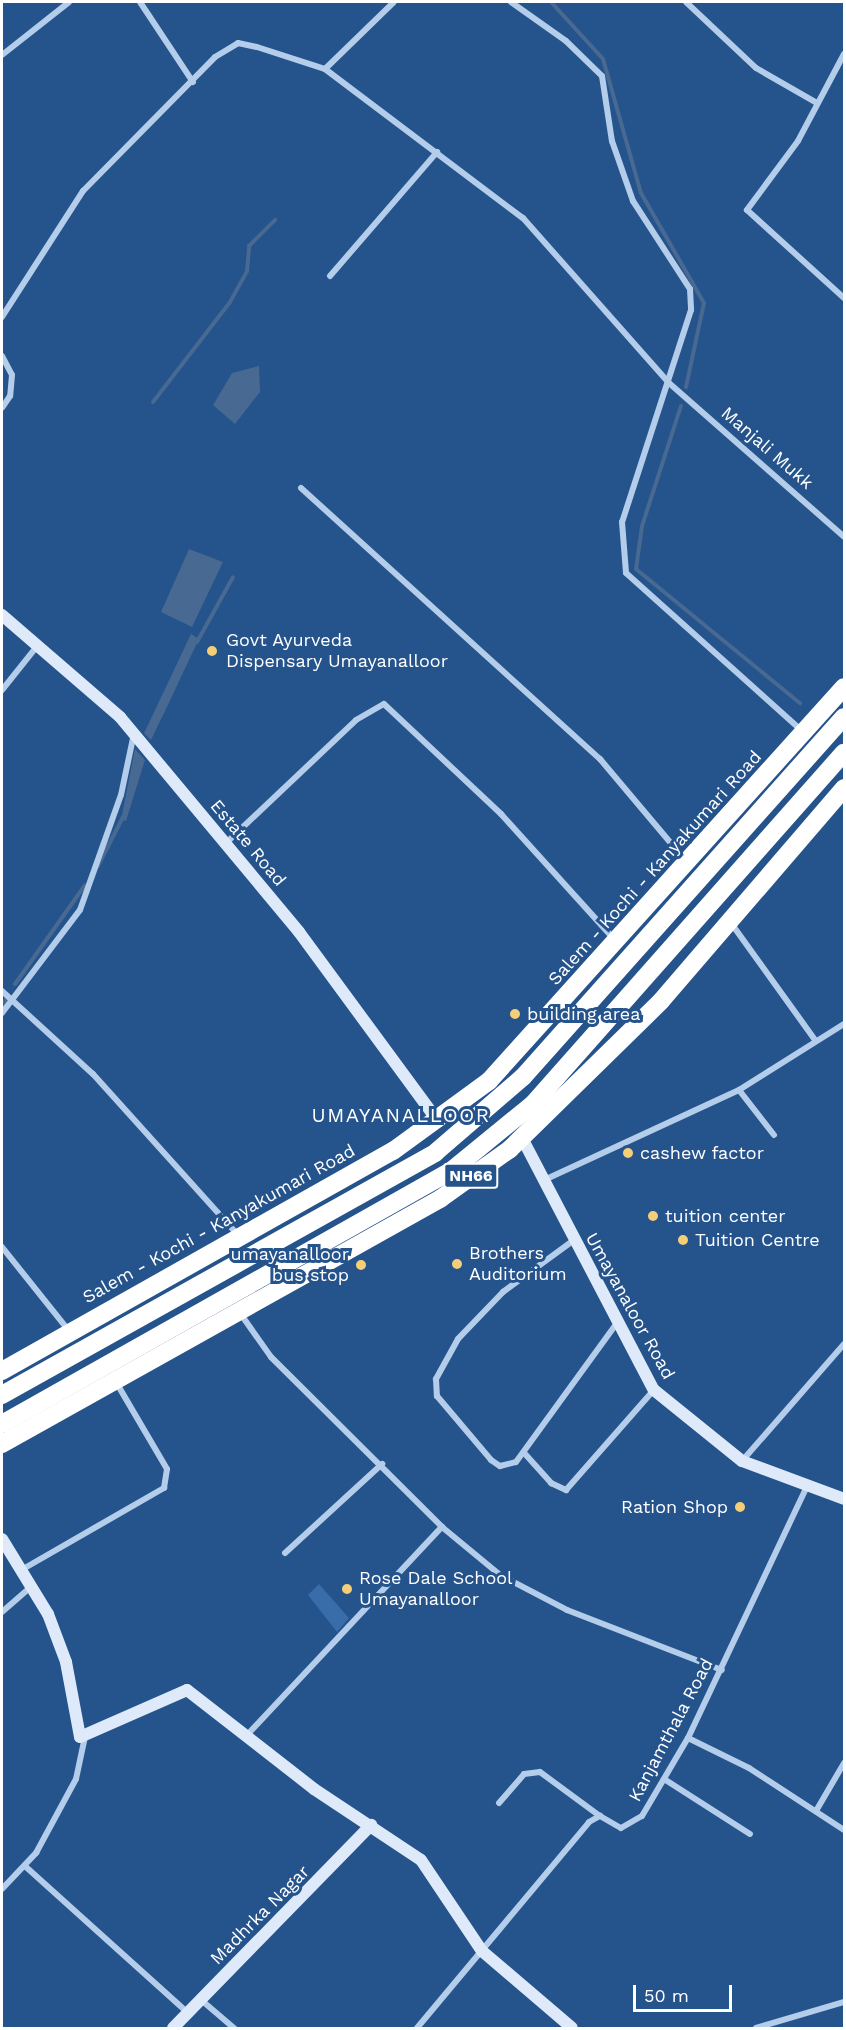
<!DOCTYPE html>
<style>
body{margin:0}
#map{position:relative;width:846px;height:2030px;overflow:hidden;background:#25538c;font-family:"Work Sans",sans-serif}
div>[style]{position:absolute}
.green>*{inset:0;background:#396da9}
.water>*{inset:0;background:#486992}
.stream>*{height:4px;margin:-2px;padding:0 2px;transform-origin:2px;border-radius:2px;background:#486992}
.street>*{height:6px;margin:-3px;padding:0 3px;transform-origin:3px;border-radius:3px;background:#b3cdea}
.secondary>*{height:12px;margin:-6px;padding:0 6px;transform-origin:6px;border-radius:6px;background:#deeaf9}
.highway>*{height:18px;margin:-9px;padding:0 9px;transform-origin:9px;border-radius:9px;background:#fff}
.dots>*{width:16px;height:16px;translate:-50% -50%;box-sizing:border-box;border:3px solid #25538c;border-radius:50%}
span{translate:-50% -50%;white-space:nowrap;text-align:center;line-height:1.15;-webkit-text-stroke:6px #25538c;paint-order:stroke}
.shield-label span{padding:2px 4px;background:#25538c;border:2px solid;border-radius:4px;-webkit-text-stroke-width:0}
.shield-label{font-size:16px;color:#fff;font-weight:700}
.street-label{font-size:18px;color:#fff}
.poi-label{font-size:18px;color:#fff}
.left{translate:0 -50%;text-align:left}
.right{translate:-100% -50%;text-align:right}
.neighbourhood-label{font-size:20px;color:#fff;letter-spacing:1.5px}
.frame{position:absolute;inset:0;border:3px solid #fff;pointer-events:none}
.scale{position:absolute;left:633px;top:1985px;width:99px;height:27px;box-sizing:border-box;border:3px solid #fff;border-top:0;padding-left:8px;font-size:18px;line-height:21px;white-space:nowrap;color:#fff;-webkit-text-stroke:4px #25538c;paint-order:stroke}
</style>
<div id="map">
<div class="green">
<div style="clip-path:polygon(319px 1584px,349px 1618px,337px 1632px,308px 1595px)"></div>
</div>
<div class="water">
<div style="clip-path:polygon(259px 366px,260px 392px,235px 424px,213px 405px,232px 373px)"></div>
<div style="clip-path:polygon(189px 549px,223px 562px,192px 627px,161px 612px)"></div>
<div style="clip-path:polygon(191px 634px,199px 639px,151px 740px,144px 733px,147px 727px)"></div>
<div style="clip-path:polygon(135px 749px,145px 760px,126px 821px,121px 820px)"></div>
</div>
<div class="stream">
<div style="left:551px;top:2px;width:77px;rotate:47.6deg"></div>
<div style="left:603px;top:59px;width:139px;rotate:74.2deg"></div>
<div style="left:641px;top:193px;width:127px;rotate:60.2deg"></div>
<div style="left:704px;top:303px;width:86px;rotate:102.1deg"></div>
<div style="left:153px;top:402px;width:126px;rotate:-52.4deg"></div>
<div style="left:230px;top:302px;width:35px;rotate:-61deg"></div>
<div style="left:247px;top:271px;width:25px;rotate:-85deg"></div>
<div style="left:249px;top:246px;width:37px;rotate:-45deg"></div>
<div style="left:681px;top:406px;width:126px;rotate:108deg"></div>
<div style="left:642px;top:526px;width:43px;rotate:97.9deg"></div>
<div style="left:636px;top:569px;width:212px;rotate:39.3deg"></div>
<div style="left:197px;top:642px;width:74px;rotate:-61deg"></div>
<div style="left:160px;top:717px;width:38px;rotate:-65deg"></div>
<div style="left:98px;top:866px;width:55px;rotate:-63deg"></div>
<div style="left:15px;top:984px;width:121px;rotate:-54.7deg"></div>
<div style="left:2px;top:1005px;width:9px;rotate:-54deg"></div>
</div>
<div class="street">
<div style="left:140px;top:2px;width:96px;rotate:56.5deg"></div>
<div style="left:511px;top:2px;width:67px;rotate:35.3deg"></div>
<div style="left:566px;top:41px;width:50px;rotate:44.2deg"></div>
<div style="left:602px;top:76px;width:66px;rotate:81.3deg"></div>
<div style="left:612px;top:141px;width:64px;rotate:70.7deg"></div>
<div style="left:633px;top:201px;width:105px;rotate:57.1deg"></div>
<div style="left:690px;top:289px;width:21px;rotate:87deg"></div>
<div style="left:691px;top:310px;width:223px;rotate:108deg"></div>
<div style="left:622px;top:522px;width:51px;rotate:85.5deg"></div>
<div style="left:626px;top:573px;width:237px;rotate:41.9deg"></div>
<div style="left:686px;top:2px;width:96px;rotate:43.3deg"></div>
<div style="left:756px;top:68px;width:70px;rotate:29.8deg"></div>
<div style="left:844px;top:54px;width:98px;rotate:117.9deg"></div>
<div style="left:798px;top:141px;width:86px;rotate:126.5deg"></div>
<div style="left:747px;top:210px;width:131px;rotate:42.2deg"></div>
<div style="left:2px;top:55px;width:85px;rotate:-38.3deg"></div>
<div style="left:325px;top:69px;width:96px;rotate:-44.2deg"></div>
<div style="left:330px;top:276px;width:164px;rotate:-49.2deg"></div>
<div style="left:2px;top:317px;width:150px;rotate:-57.3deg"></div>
<div style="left:83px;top:191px;width:188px;rotate:-45.4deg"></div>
<div style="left:215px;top:57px;width:27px;rotate:-31deg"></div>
<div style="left:238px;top:43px;width:19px;rotate:12deg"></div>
<div style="left:257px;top:47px;width:71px;rotate:17.9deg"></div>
<div style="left:325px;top:69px;width:248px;rotate:37deg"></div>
<div style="left:523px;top:218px;width:220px;rotate:48.5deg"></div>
<div style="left:669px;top:383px;width:233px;rotate:41.3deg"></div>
<div style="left:2px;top:356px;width:21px;rotate:62deg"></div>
<div style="left:12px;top:375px;width:21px;rotate:95deg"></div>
<div style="left:10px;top:396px;width:14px;rotate:124deg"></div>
<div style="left:301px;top:488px;width:404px;rotate:42.2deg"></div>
<div style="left:600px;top:759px;width:133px;rotate:49.9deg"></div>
<div style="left:2px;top:690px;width:58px;rotate:-51.3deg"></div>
<div style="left:225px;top:844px;width:180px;rotate:-43.4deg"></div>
<div style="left:356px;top:720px;width:32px;rotate:-30deg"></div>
<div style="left:384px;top:704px;width:161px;rotate:43.2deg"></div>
<div style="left:501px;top:814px;width:170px;rotate:47.9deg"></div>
<div style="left:731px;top:923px;width:144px;rotate:54.3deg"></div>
<div style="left:2px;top:991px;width:123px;rotate:42.4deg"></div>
<div style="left:93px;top:1074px;width:218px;rotate:48deg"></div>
<div style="left:2px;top:1013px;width:129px;rotate:-52.9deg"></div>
<div style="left:80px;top:910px;width:122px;rotate:-70.4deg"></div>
<div style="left:121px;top:795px;width:58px;rotate:-78.1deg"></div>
<div style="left:739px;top:1090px;width:57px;rotate:52.1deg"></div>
<div style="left:542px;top:1181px;width:217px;rotate:-24.8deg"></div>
<div style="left:739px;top:1090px;width:124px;rotate:-32.2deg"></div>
<div style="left:574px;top:1240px;width:88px;rotate:143.8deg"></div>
<div style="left:503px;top:1292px;width:65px;rotate:133.8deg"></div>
<div style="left:458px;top:1339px;width:46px;rotate:118.8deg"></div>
<div style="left:436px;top:1379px;width:17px;rotate:87deg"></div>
<div style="left:437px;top:1396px;width:84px;rotate:49.8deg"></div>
<div style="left:491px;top:1460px;width:11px;rotate:34deg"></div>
<div style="left:500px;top:1466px;width:16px;rotate:-14deg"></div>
<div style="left:516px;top:1462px;width:172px;rotate:-54deg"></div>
<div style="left:2px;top:1247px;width:107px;rotate:51.4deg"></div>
<div style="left:240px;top:1313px;width:54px;rotate:54.8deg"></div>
<div style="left:271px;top:1357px;width:241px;rotate:44.8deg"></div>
<div style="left:442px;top:1527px;width:75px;rotate:39.6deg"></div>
<div style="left:500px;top:1575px;width:76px;rotate:27.6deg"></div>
<div style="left:567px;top:1610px;width:166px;rotate:21.2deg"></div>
<div style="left:526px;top:1455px;width:38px;rotate:48deg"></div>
<div style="left:551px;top:1483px;width:17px;rotate:25deg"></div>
<div style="left:566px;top:1490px;width:133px;rotate:-48.7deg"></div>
<div style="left:742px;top:1461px;width:155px;rotate:-48.9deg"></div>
<div style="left:285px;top:1553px;width:132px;rotate:-42.5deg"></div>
<div style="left:23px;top:1569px;width:163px;rotate:-29.9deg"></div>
<div style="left:164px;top:1488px;width:19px;rotate:-81deg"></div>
<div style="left:167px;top:1469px;width:101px;rotate:-120.4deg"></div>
<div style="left:2px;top:1612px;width:38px;rotate:-41deg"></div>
<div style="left:248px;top:1734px;width:284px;rotate:-46.9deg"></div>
<div style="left:688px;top:1738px;width:68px;rotate:26.2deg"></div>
<div style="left:749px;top:1768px;width:113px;rotate:33.1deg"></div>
<div style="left:664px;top:1779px;width:102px;rotate:32.6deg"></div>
<div style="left:499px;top:1803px;width:38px;rotate:-49deg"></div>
<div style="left:524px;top:1774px;width:16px;rotate:-7deg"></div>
<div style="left:540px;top:1772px;width:74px;rotate:36.3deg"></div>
<div style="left:816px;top:1811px;width:56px;rotate:-59.7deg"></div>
<div style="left:26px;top:1867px;width:217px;rotate:42deg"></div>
<div style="left:2px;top:1889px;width:50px;rotate:-46.6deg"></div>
<div style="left:36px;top:1853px;width:84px;rotate:-61.6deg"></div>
<div style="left:76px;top:1779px;width:40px;rotate:-78deg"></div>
<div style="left:200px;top:1999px;width:45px;rotate:40.5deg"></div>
<div style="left:417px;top:2028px;width:268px;rotate:-50.1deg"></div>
<div style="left:589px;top:1822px;width:13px;rotate:-29deg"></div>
<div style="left:600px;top:1816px;width:24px;rotate:30deg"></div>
<div style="left:621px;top:1828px;width:24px;rotate:-30deg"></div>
<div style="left:642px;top:1816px;width:91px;rotate:-59.5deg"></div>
<div style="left:688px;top:1738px;width:276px;rotate:-64.7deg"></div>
<div style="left:756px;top:2028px;width:92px;rotate:-16.5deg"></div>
</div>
<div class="secondary">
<div style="left:2px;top:615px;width:156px;rotate:40.8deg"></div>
<div style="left:120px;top:717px;width:280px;rotate:50.2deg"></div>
<div style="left:299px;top:932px;width:235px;rotate:53.7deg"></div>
<div style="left:522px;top:1138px;width:284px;rotate:62.4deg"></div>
<div style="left:654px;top:1390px;width:113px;rotate:38.9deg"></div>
<div style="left:742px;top:1461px;width:109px;rotate:20.4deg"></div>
<div style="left:2px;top:1539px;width:88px;rotate:58.5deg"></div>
<div style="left:48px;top:1614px;width:51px;rotate:69.4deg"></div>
<div style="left:66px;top:1662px;width:76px;rotate:79.4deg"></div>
<div style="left:80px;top:1737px;width:117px;rotate:-23.7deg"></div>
<div style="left:187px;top:1690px;width:161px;rotate:37.9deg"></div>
<div style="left:314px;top:1789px;width:128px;rotate:33.6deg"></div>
<div style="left:421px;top:1860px;width:110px;rotate:56.2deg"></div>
<div style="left:482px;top:1951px;width:118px;rotate:40.5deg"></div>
<div style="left:173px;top:2028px;width:284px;rotate:-45.7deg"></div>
</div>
<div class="highway">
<div style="left:2px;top:1371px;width:449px;rotate:-29.4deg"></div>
<div style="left:393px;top:1151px;width:119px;rotate:-36.1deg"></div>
<div style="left:489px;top:1081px;width:530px;rotate:-47.98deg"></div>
<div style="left:2px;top:1395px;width:497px;rotate:-29.2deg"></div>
<div style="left:436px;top:1152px;width:115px;rotate:-40.8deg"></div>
<div style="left:523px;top:1077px;width:482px;rotate:-48.3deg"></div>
<div style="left:2px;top:1424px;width:515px;rotate:-29.4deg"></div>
<div style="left:451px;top:1171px;width:106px;rotate:-39.3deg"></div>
<div style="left:533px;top:1104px;width:469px;rotate:-48.5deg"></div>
<div style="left:2px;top:1444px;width:502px;rotate:-29.22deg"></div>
<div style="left:440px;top:1199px;width:86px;rotate:-35.5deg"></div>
<div style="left:510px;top:1149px;width:211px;rotate:-44.4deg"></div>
<div style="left:661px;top:1001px;width:281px;rotate:-49.3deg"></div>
</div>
<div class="dots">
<div style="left:212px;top:651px;background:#f4cf77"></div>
<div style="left:515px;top:1014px;background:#f4cf77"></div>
<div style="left:628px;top:1153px;background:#f4cf77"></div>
<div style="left:653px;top:1216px;background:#f4cf77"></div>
<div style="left:683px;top:1240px;background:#f4cf77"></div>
<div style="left:457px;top:1264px;background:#f4cf77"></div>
<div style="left:361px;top:1265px;background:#f4cf77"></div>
<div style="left:740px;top:1507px;background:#f4cf77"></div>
<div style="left:347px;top:1589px;background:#f4cf77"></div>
</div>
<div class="shield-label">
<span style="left:471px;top:1176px">NH66</span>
</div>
<div class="street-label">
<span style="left:767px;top:448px;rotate:41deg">Manjali Mukk</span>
<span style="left:248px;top:843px;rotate:50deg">Estate Road</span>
<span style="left:655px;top:868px;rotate:-48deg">Salem - Kochi - Kanyakumari Road</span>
<span style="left:219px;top:1224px;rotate:-29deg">Salem - Kochi - Kanyakumari Road</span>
<span style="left:630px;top:1306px;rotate:61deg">Umayanaloor Road</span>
<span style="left:671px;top:1730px;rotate:-62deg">Kanjamthala Road</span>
<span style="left:260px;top:1915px;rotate:-45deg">Madhrka Nagar</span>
</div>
<div class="poi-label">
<span class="left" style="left:226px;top:651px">Govt Ayurveda<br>Dispensary Umayanalloor</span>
<span class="left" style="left:527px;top:1014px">building area</span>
<span class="left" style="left:640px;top:1153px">cashew factor</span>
<span class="left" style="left:665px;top:1216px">tuition center</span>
<span class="left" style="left:695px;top:1240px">Tuition Centre</span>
<span class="left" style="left:469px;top:1264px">Brothers<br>Auditorium</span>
<span class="right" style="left:349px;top:1265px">umayanalloor<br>bus stop</span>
<span class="right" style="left:728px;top:1507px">Ration Shop</span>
<span class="left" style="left:359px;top:1589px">Rose Dale School<br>Umayanalloor</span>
</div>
<div class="neighbourhood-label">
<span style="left:401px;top:1115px">UMAYANALLOOR</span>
</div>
<div class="frame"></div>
<div class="scale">50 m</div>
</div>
